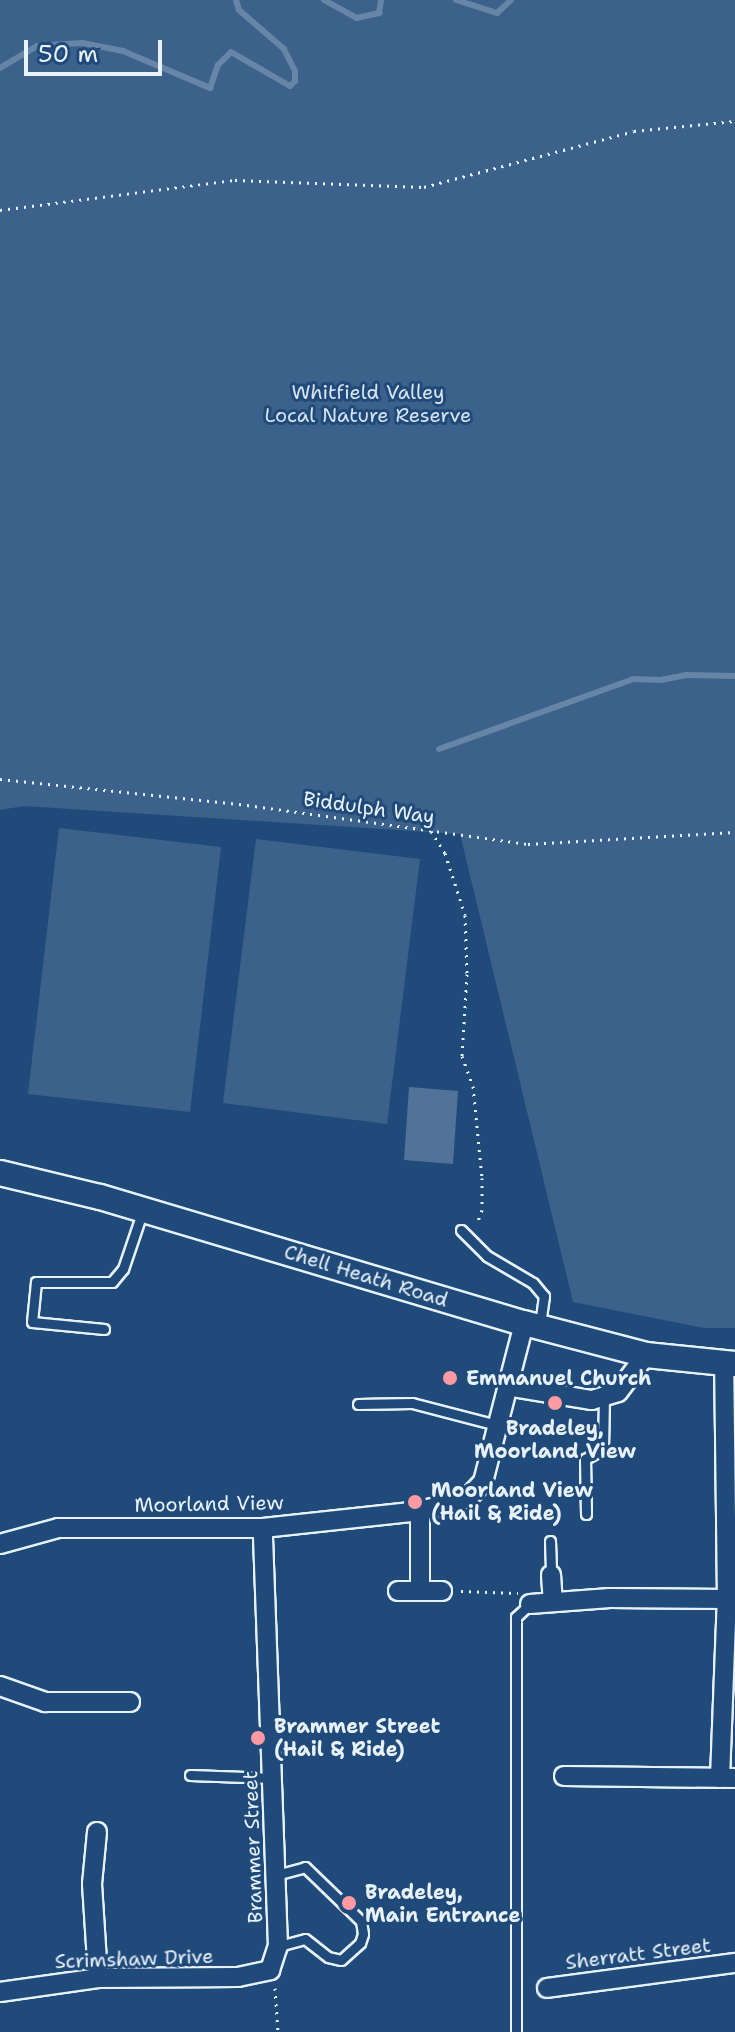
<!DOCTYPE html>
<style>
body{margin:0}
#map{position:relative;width:735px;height:2032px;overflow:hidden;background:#1f4a7a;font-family:"Shantell Sans",sans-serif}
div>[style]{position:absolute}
.green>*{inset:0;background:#3c628c}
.stream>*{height:6px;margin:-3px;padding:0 3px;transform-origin:3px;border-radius:3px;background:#6685a7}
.building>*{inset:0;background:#517399}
.path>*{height:3px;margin-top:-1.5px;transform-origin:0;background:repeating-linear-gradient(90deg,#e8f1f8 0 2px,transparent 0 8px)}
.roads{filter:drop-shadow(2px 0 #e8f1f8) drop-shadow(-2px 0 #e8f1f8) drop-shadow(0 2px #e8f1f8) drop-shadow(0 -2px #e8f1f8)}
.service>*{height:9px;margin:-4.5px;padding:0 4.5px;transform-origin:4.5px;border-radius:4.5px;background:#1f4a7a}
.minor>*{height:18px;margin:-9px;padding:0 9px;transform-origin:9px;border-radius:9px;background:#1f4a7a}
.tertiary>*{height:24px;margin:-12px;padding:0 12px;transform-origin:12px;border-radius:12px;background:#1f4a7a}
.dots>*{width:22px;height:22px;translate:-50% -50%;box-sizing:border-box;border:4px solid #1f4a7a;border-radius:50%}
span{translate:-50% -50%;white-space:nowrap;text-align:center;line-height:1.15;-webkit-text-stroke:6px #1f4a7a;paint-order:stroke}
.park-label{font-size:20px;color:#d7e3ed}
.street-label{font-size:20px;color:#e8f1f8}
.poi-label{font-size:20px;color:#e8f1f8;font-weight:700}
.left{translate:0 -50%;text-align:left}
.scale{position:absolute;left:24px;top:40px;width:138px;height:36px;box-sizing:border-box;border:4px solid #e8f1f8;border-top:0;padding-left:10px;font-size:24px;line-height:28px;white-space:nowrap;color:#e8f1f8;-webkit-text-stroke:6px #1f4a7a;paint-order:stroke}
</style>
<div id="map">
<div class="green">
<div style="clip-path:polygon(0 0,735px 0,735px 1328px,704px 1328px,573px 1302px,460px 834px,24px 806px,0 810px)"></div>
<div style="clip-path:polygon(59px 828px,221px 847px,190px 1112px,28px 1094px)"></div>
<div style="clip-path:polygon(256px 839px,420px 859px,387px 1124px,223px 1103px)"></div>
</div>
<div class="stream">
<div style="left:324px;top:0;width:37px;rotate:29deg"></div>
<div style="left:356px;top:18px;width:24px;rotate:-12deg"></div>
<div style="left:379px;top:13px;width:13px;rotate:-81deg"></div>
<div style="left:456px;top:0;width:43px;rotate:17.6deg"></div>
<div style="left:497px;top:13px;width:19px;rotate:-43deg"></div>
<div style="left:0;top:68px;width:43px;rotate:-30.7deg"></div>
<div style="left:37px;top:46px;width:45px;rotate:-3.8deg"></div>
<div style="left:82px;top:43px;width:42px;rotate:11deg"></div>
<div style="left:123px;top:51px;width:95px;rotate:23deg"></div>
<div style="left:210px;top:88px;width:24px;rotate:-71deg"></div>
<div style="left:218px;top:65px;width:18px;rotate:-45deg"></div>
<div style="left:231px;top:52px;width:68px;rotate:30deg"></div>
<div style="left:290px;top:86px;width:7px;rotate:-45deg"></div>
<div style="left:295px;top:81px;width:10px;rotate:-90deg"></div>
<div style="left:295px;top:71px;width:25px;rotate:-117deg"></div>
<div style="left:284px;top:49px;width:60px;rotate:-139.1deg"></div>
<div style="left:239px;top:10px;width:10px;rotate:-107deg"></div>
<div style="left:439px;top:749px;width:206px;rotate:-19.8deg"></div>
<div style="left:633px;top:679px;width:28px;rotate:2deg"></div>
<div style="left:661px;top:680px;width:26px;rotate:-11deg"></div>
<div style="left:687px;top:675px;width:48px;rotate:1.2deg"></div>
</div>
<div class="building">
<div style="clip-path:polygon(409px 1087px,458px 1091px,453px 1164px,404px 1160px)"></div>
</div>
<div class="path">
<div style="left:0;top:210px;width:237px;rotate:-7.3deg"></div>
<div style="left:235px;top:180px;width:189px;rotate:2.1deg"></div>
<div style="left:424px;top:187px;width:217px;rotate:-14.9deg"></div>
<div style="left:634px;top:131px;width:101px;rotate:-5.7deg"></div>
<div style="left:0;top:779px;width:240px;rotate:6deg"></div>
<div style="left:239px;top:804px;width:292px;rotate:7.9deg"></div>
<div style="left:528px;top:844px;width:207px;rotate:-3.3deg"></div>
<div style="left:431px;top:831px;width:26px;rotate:58deg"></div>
<div style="left:445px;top:853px;width:65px;rotate:72.1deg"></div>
<div style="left:465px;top:915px;width:59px;rotate:88.1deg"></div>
<div style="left:467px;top:974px;width:82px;rotate:93.5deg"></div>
<div style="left:462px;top:1056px;width:32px;rotate:70deg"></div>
<div style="left:473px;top:1086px;width:92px;rotate:84.4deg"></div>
<div style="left:482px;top:1178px;width:32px;rotate:90deg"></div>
<div style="left:482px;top:1210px;width:15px;rotate:110deg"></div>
<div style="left:461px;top:1591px;width:57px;rotate:2deg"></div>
<div style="left:275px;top:1988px;width:44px;rotate:86.1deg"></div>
</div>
<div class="roads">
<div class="service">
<div style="left:461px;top:1230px;width:37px;rotate:45deg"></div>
<div style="left:487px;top:1256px;width:53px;rotate:30.4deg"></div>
<div style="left:533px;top:1283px;width:17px;rotate:50deg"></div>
<div style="left:544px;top:1296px;width:28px;rotate:98deg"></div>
<div style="left:104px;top:1329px;width:72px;rotate:-174.4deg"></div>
<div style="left:32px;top:1322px;width:40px;rotate:-84.3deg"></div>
<div style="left:36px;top:1282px;width:76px"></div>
<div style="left:112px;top:1282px;width:17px;rotate:-50deg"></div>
<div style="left:123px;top:1269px;width:59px;rotate:-71.3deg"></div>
<div style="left:358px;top:1404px;width:54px;rotate:-1.1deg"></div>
<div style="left:412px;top:1403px;width:88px;rotate:14.5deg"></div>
<div style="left:586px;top:1514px;width:55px;rotate:-91deg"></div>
<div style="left:585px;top:1459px;width:21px;rotate:-29deg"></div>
<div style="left:603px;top:1449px;width:53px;rotate:-88.9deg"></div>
<div style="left:550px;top:1541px;width:34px;rotate:88deg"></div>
<div style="left:190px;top:1775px;width:83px;rotate:2.1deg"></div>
<div style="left:276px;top:1875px;width:30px;rotate:-15deg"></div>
<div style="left:305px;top:1867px;width:78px;rotate:44deg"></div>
<div style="left:361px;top:1921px;width:13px;rotate:81deg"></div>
<div style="left:363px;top:1934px;width:9px;rotate:108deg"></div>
<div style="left:360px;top:1943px;width:25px;rotate:138deg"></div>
<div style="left:341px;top:1960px;width:13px;rotate:-167deg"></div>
<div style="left:328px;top:1957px;width:29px;rotate:-142deg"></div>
<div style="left:305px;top:1939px;width:28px;rotate:165deg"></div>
<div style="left:516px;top:2032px;width:415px;rotate:-90deg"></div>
<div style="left:516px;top:1617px;width:19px;rotate:-43deg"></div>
</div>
<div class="minor">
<div style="left:507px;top:1386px;width:86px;rotate:9.4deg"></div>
<div style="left:592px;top:1400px;width:27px;rotate:-17deg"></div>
<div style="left:618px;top:1392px;width:46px;rotate:-52.9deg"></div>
<div style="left:420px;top:1511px;width:80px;rotate:90deg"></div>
<div style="left:0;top:1544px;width:60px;rotate:-15.4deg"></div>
<div style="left:58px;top:1528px;width:205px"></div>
<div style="left:263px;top:1528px;width:158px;rotate:-6.2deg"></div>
<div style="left:420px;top:1511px;width:49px;rotate:-14.3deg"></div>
<div style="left:467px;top:1499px;width:23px;rotate:-47deg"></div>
<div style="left:483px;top:1482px;width:164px;rotate:-75.5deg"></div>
<div style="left:551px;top:1575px;width:27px;rotate:86deg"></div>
<div style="left:398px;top:1591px;width:44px"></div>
<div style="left:530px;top:1604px;width:80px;rotate:-4.3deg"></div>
<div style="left:610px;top:1598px;width:117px;rotate:0.5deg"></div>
<div style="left:0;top:1686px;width:48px;rotate:19.6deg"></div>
<div style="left:45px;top:1702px;width:85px"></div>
<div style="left:564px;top:1776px;width:171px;rotate:0.7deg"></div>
<div style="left:720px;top:1778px;width:179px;rotate:-87.8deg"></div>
<div style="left:727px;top:1599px;width:235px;rotate:-90.7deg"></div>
<div style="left:97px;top:1832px;width:52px;rotate:95.5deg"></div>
<div style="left:92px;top:1884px;width:94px;rotate:86.3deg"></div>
<div style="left:547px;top:1988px;width:190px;rotate:-7.6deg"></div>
<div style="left:0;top:1992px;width:99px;rotate:-8.1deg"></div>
<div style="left:98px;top:1978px;width:140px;rotate:-0.4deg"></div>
<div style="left:238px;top:1977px;width:33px;rotate:-12deg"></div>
<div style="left:270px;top:1970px;width:25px;rotate:-72deg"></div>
<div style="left:278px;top:1946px;width:418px;rotate:-92.1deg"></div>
</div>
<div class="tertiary">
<div style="left:0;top:1173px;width:103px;rotate:13.5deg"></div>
<div style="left:100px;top:1197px;width:442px;rotate:16.6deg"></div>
<div style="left:524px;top:1323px;width:126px;rotate:14.7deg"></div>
<div style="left:646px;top:1355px;width:89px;rotate:5.8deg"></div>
</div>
</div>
<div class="dots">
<div style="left:450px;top:1378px;background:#ff9aa2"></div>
<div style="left:555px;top:1403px;background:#ff9aa2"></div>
<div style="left:415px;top:1502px;background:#ff9aa2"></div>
<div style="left:258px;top:1738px;background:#ff9aa2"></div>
<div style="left:349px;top:1903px;background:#ff9aa2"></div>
</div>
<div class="park-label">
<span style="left:368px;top:404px">Whitfield Valley<br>Local Nature Reserve</span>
</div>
<div class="street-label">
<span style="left:369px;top:808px;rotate:8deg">Biddulph Way</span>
<span style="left:366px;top:1276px;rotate:17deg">Chell Heath Road</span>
<span style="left:209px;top:1504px;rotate:-1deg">Moorland View</span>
<span style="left:253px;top:1847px;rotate:-92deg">Brammer Street</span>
<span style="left:638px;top:1954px;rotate:-7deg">Sherratt Street</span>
<span style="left:134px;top:1959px;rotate:-2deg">Scrimshaw Drive</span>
</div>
<div class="poi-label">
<span class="left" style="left:466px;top:1378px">Emmanuel Church</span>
<span style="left:555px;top:1440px">Bradeley,<br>Moorland View</span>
<span class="left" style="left:431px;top:1502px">Moorland View<br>(Hail &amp; Ride)</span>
<span class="left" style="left:274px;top:1738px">Brammer Street<br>(Hail &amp; Ride)</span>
<span class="left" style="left:365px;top:1904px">Bradeley,<br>Main Entrance</span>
</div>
<div class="scale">50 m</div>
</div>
